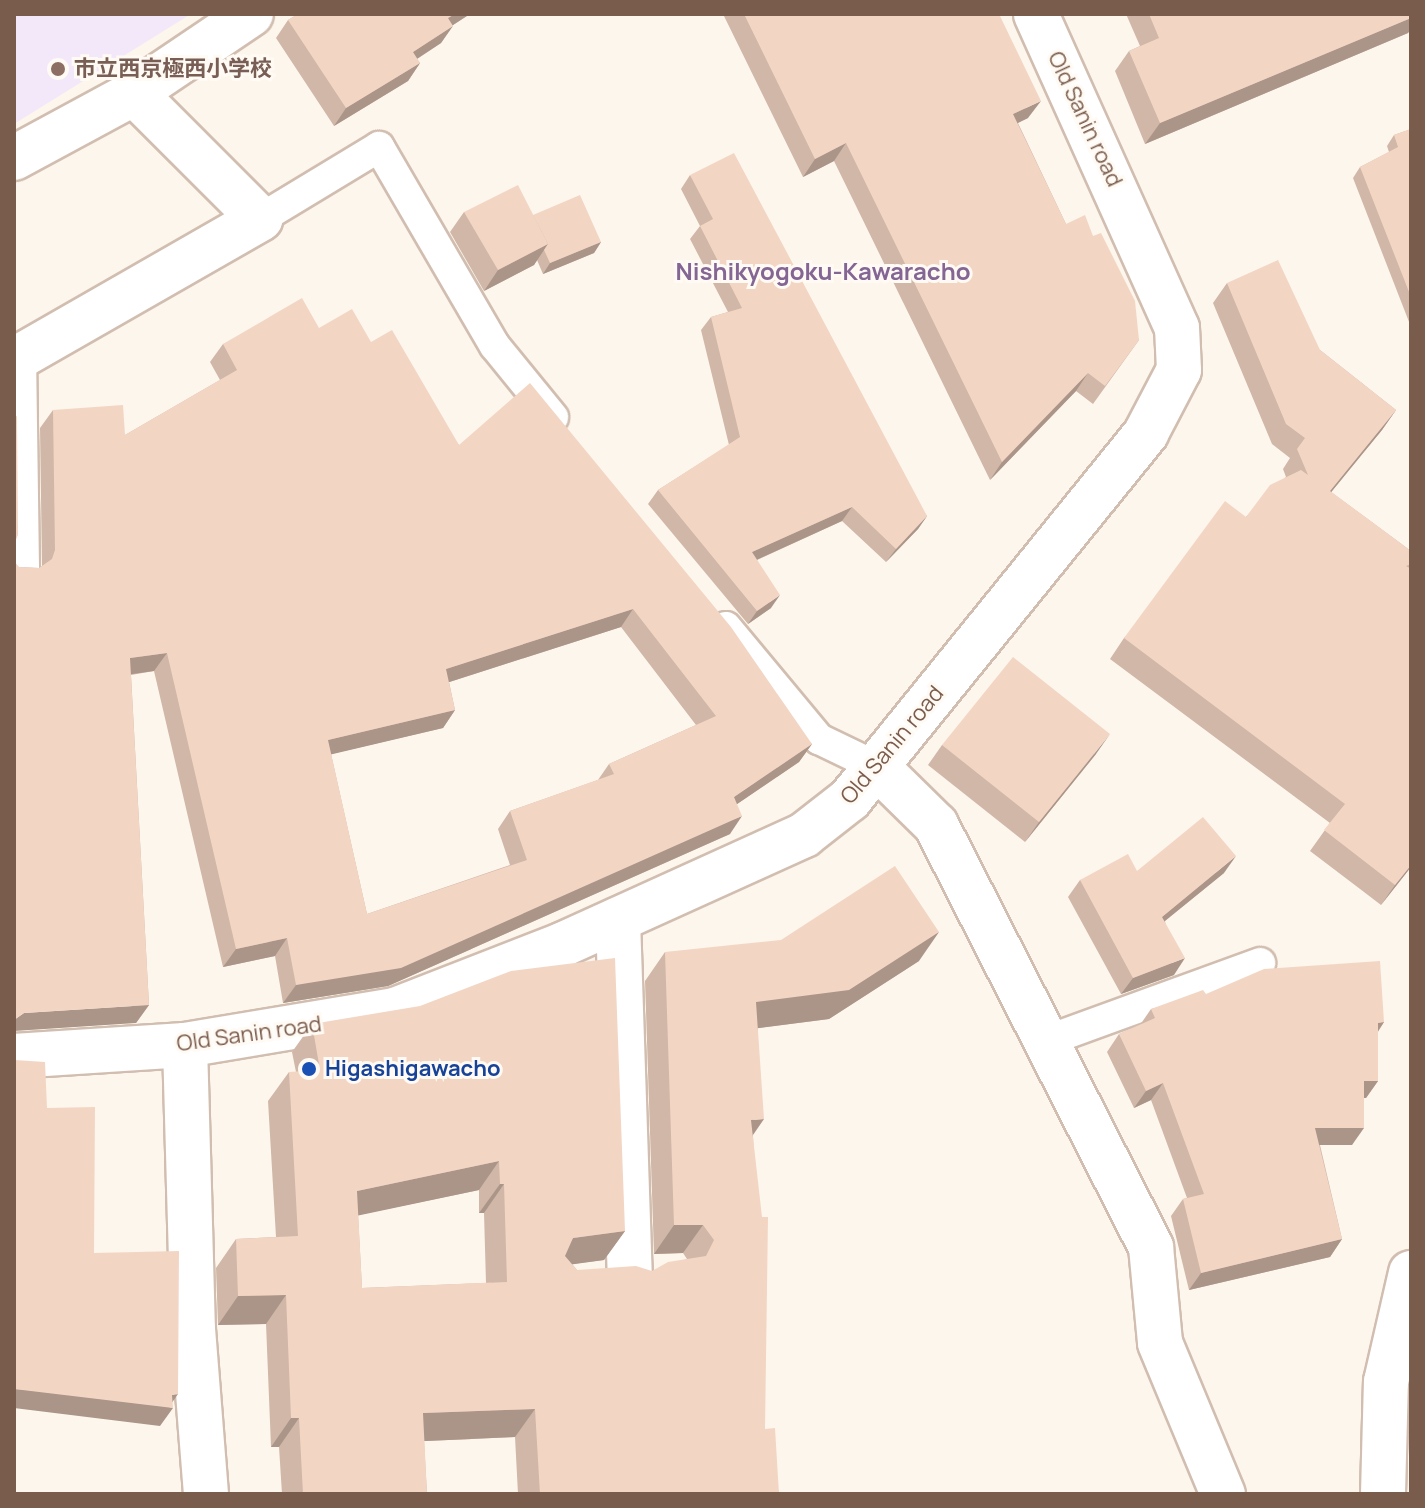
<!DOCTYPE html>
<meta charset="utf-8">
<style>
body{margin:0}
#map{position:relative;width:1425px;height:1508px;overflow:hidden;background:#fdf6ec;font-family:Manrope,"Noto Sans JP",sans-serif}
div>[style]{position:absolute}
.education>*{inset:0;background:#f3e8fa}
.roads{filter:drop-shadow(2px 0 #d1beb0) drop-shadow(-2px 0 #d1beb0) drop-shadow(0 2px #d1beb0) drop-shadow(0 -2px #d1beb0)}
.service>*{height:30px;margin:-15px;padding:0 15px;transform-origin:15px;border-radius:15px;background:#fff}
.minor>*{height:44px;margin:-22px;padding:0 22px;transform-origin:22px;border-radius:22px;background:#fff}
.tertiary>*{height:44px;margin:-22px;padding:0 22px;transform-origin:22px;border-radius:22px;background:#fff}
.wall>*{inset:0;background:#d1b7a8}
.shaded-wall>*{inset:0;background:#aa9588}
.building>*{inset:0;background:#f3d5c3}
.dots>*{width:22px;height:22px;translate:-50% -50%;box-sizing:border-box;border:4px solid #fffaf3;border-radius:50%}
span{translate:-50% -50%;white-space:nowrap;text-align:center;line-height:1.15;-webkit-text-stroke:6px #fffaf3;paint-order:stroke}
.education-label{font-size:22px;color:#785e54;font-weight:700}
.left{translate:0 -50%;text-align:left}
.street-label{font-size:22px;color:#7a5c4d}
.transit-label{font-size:22px;color:#164399;font-weight:700}
.neighbourhood-label{font-size:24px;color:#846695;font-weight:700}
.frame{position:absolute;inset:0;border:16px solid #7a5c4d;pointer-events:none}
</style>
<div id="map">
<div class="education">
<div style="clip-path:polygon(14px 14px,191px 14px,14px 124px)"></div>
</div>
<div class="roads">
<div class="service">
<div style="left:260px;top:219px;width:139px;rotate:-31.2deg"></div>
<div style="left:379px;top:147px;width:230px;rotate:59.8deg"></div>
<div style="left:495px;top:346px;width:92px;rotate:50.8deg"></div>
<div style="left:14px;top:569px;width:10px;rotate:-6deg"></div>
<div style="left:24px;top:568px;width:210px;rotate:-90.8deg"></div>
<div style="left:726px;top:627px;width:146px;rotate:50.3deg"></div>
<div style="left:819px;top:739px;width:64px;rotate:25.8deg"></div>
<div style="left:1046px;top:1041px;width:228px;rotate:-20deg"></div>
</div>
<div class="minor">
<div style="left:14px;top:158px;width:136px;rotate:-28.4deg"></div>
<div style="left:134px;top:93px;width:141px;rotate:-34deg"></div>
<div style="left:14px;top:360px;width:284px;rotate:-29.8deg"></div>
<div style="left:260px;top:219px;width:178px;rotate:-135deg"></div>
<div style="left:877px;top:767px;width:83px;rotate:44.5deg"></div>
<div style="left:936px;top:825px;width:474px;rotate:63deg"></div>
<div style="left:1151px;top:1247px;width:96px;rotate:84.6deg"></div>
<div style="left:1160px;top:1343px;width:164px;rotate:67.4deg"></div>
<div style="left:618px;top:920px;width:355px;rotate:88.1deg"></div>
<div style="left:185px;top:1045px;width:284px;rotate:88.4deg"></div>
<div style="left:193px;top:1329px;width:166px;rotate:85.5deg"></div>
<div style="left:14px;top:1056px;width:171px;rotate:-3.7deg"></div>
<div style="left:185px;top:1045px;width:213px;rotate:-9.5deg"></div>
<div style="left:395px;top:1010px;width:181px;rotate:-21.3deg"></div>
<div style="left:564px;top:944px;width:264px;rotate:-24.4deg"></div>
<div style="left:804px;top:835px;width:58px;rotate:-38deg"></div>
<div style="left:850px;top:799px;width:471px;rotate:-51deg"></div>
<div style="left:1146px;top:433px;width:71px;rotate:-62.4deg"></div>
<div style="left:1179px;top:370px;width:42px;rotate:-92.7deg"></div>
<div style="left:1177px;top:328px;width:344px;rotate:-114.2deg"></div>
</div>
<div class="tertiary">
<div style="left:1383px;top:1494px;width:112px;rotate:-88.5deg"></div>
<div style="left:1386px;top:1382px;width:112px;rotate:-77.1deg"></div>
</div>
</div>
<div class="wall">
<div style="clip-path:polygon(298px 14px,470px 14px,453px 25px,441px 43px,417px 59px,420px 63px,408px 81px,334px 126px,276px 38px,288px 20px)"></div>
<div style="clip-path:polygon(723px 14px,999px 14px,1028px 118px,1018px 123px,1066px 224px,1093px 236px,1139px 340px,1093px 404px,1076px 391px,990px 480px,834px 161px,803px 177px)"></div>
<div style="clip-path:polygon(1126px 14px,1411px 14px,1411px 29px,1408px 33px,1145px 144px,1115px 71px,1129px 51px,1140px 46px)"></div>
<div style="clip-path:polygon(1411px 129px,1411px 327px,1353px 178px,1360px 167px,1389px 152px,1387px 146px,1394px 135px)"></div>
<div style="clip-path:polygon(690px 175px,927px 516px,918px 529px,886px 562px,842px 521px,757px 560px,771px 608px,748px 624px,648px 504px,658px 490px,729px 445px,701px 330px,711px 317px,728px 312px,690px 239px,700px 226px,681px 189px)"></div>
<div style="clip-path:polygon(464px 212px,533px 215px,601px 242px,594px 253px,543px 274px,537px 260px,534px 265px,484px 291px,450px 232px)"></div>
<div style="clip-path:polygon(1227px 283px,1320px 350px,1396px 410px,1382px 430px,1331px 492px,1411px 551px,1411px 867px,1381px 905px,1310px 851px,1330px 823px,1110px 659px,1124px 638px,1286px 477px,1283px 469px,1290px 458px,1272px 444px,1213px 303px)"></div>
<div style="clip-path:polygon(evenodd,319px 328px,371px 342px,459px 445px,812px 744px,799px 762px,737px 804px,730px 834px,388px 986px,283px 1003px,275px 956px,223px 967px,154px 671px,131px 675px,149px 1005px,136px 1023px,19px 567px,39px 568px,42px 566px,40px 428px,53px 410px,125px 435px,220px 380px,210px 362px,223px 344px,319px 328px,621px 627px,696px 725px,609px 764px,598px 780px,510px 811px,498px 829px,510px 865px,367px 914px,331px 754px,443px 728px,455px 710px,449px 682px,621px 627px)"></div>
<div style="clip-path:polygon(942px 745px,1096px 754px,1025px 842px,928px 765px)"></div>
<div style="clip-path:polygon(1137px 871px,1224px 873px,1165px 921px,1174px 975px,1121px 994px,1068px 897px,1080px 880px)"></div>
<div style="clip-path:polygon(evenodd,665px 952px,919px 961px,829px 1019px,758px 1028px,753px 1136px,765px 1429px,779px 1494px,518px 1494px,515px 1437px,424px 1441px,427px 1494px,282px 1494px,279px 1447px,271px 1447px,266px 1324px,218px 1325px,216px 1268px,236px 1239px,276px 1237px,268px 1101px,289px 1072px,296px 1072px,292px 1052px,312px 1024px,625px 1231px,604px 1260px,572px 1264px,577px 1270px,652px 1271px,687px 1259px,683px 1253px,654px 1254px,645px 981px,665px 952px,479px 1190px,479px 1213px,484px 1213px,486px 1283px,362px 1288px,358px 1215px,479px 1190px)"></div>
<div style="clip-path:polygon(1206px 994px,1384px 1022px,1378px 1032px,1378px 1081px,1366px 1098px,1364px 1098px,1352px 1145px,1320px 1145px,1342px 1239px,1330px 1257px,1189px 1290px,1171px 1216px,1183px 1199px,1187px 1198px,1151px 1100px,1134px 1108px,1107px 1052px,1119px 1034px,1140px 1025px,1151px 1009px)"></div>
</div>
<div class="shaded-wall">
<div style="clip-path:polygon(455px 14px,470px 14px,436px 36px,448px 18px)"></div>
<div style="clip-path:polygon(1411px 18px,1411px 29px,1408px 33px,1145px 144px,1160px 123px)"></div>
<div style="clip-path:polygon(453px 26px,441px 43px,400px 70px,413px 52px)"></div>
<div style="clip-path:polygon(420px 63px,408px 81px,334px 126px,346px 108px)"></div>
<div style="clip-path:polygon(1041px 101px,1028px 118px,1001px 131px,1013px 114px)"></div>
<div style="clip-path:polygon(846px 143px,834px 161px,803px 177px,815px 159px)"></div>
<div style="clip-path:polygon(601px 242px,594px 253px,543px 274px,550px 263px)"></div>
<div style="clip-path:polygon(548px 244px,534px 265px,484px 291px,498px 270px)"></div>
<div style="clip-path:polygon(1088px 373px,1076px 391px,990px 480px,1002px 462px)"></div>
<div style="clip-path:polygon(1396px 410px,1382px 430px,1315px 512px,1330px 491px)"></div>
<div style="clip-path:polygon(852px 507px,842px 521px,743px 566px,752px 552px)"></div>
<div style="clip-path:polygon(927px 516px,918px 529px,886px 562px,896px 549px)"></div>
<div style="clip-path:polygon(780px 595px,771px 608px,748px 624px,757px 611px)"></div>
<div style="clip-path:polygon(633px 609px,621px 627px,434px 687px,446px 669px)"></div>
<div style="clip-path:polygon(167px 653px,154px 671px,118px 676px,130px 658px)"></div>
<div style="clip-path:polygon(455px 710px,443px 728px,316px 758px,328px 740px)"></div>
<div style="clip-path:polygon(1110px 734px,1096px 754px,1025px 842px,1039px 822px)"></div>
<div style="clip-path:polygon(812px 744px,799px 762px,721px 815px,734px 797px)"></div>
<div style="clip-path:polygon(742px 816px,730px 834px,388px 986px,283px 1003px,296px 985px)"></div>
<div style="clip-path:polygon(1236px 856px,1224px 873px,1150px 933px,1162px 917px)"></div>
<div style="clip-path:polygon(1411px 865px,1411px 867px,1381px 905px,1395px 885px)"></div>
<div style="clip-path:polygon(939px 932px,919px 961px,829px 1019px,736px 1031px,756px 1002px)"></div>
<div style="clip-path:polygon(287px 938px,275px 956px,223px 967px,236px 949px)"></div>
<div style="clip-path:polygon(1185px 958px,1174px 975px,1121px 994px,1133px 978px)"></div>
<div style="clip-path:polygon(149px 1005px,136px 1023px,14px 1031px,14px 1020px,24px 1013px)"></div>
<div style="clip-path:polygon(1384px 1022px,1372px 1040px,1378px 1023px)"></div>
<div style="clip-path:polygon(1364px 1081px,1378px 1081px,1366px 1098px,1352px 1098px)"></div>
<div style="clip-path:polygon(1163px 1083px,1151px 1100px,1134px 1108px,1146px 1091px)"></div>
<div style="clip-path:polygon(764px 1119px,744px 1148px,751px 1120px)"></div>
<div style="clip-path:polygon(1315px 1128px,1364px 1128px,1352px 1145px,1303px 1145px)"></div>
<div style="clip-path:polygon(499px 1161px,479px 1190px,337px 1220px,357px 1191px)"></div>
<div style="clip-path:polygon(500px 1184px,504px 1184px,484px 1213px,479px 1213px)"></div>
<div style="clip-path:polygon(674px 1225px,703px 1225px,683px 1253px,654px 1254px)"></div>
<div style="clip-path:polygon(625px 1231px,604px 1260px,553px 1267px,573px 1238px)"></div>
<div style="clip-path:polygon(1342px 1239px,1330px 1257px,1189px 1290px,1201px 1273px)"></div>
<div style="clip-path:polygon(286px 1295px,266px 1324px,218px 1325px,238px 1296px)"></div>
<div style="clip-path:polygon(14px 1389px,172px 1395px,178px 1394px,169px 1407px,173px 1408px,160px 1426px,14px 1408px)"></div>
<div style="clip-path:polygon(535px 1409px,515px 1437px,403px 1442px,423px 1413px)"></div>
<div style="clip-path:polygon(291px 1418px,299px 1418px,279px 1447px,271px 1447px)"></div>
</div>
<div class="building">
<div style="clip-path:polygon(298px 14px,455px 14px,448px 18px,453px 26px,413px 52px,420px 63px,346px 108px,288px 20px)"></div>
<div style="clip-path:polygon(744px 14px,999px 14px,1041px 101px,1013px 114px,1066px 224px,1085px 215px,1093px 236px,1101px 233px,1135px 301px,1139px 340px,1105px 386px,1088px 373px,1002px 462px,846px 143px,815px 159px)"></div>
<div style="clip-path:polygon(1149px 14px,1411px 14px,1411px 18px,1160px 123px,1129px 51px,1159px 38px)"></div>
<div style="clip-path:polygon(1411px 129px,1411px 297px,1360px 167px,1398px 147px,1394px 135px)"></div>
<div style="clip-path:polygon(734px 153px,927px 516px,896px 549px,852px 507px,752px 552px,780px 595px,757px 611px,658px 490px,740px 437px,711px 317px,742px 308px,700px 226px,713px 219px,690px 175px)"></div>
<div style="clip-path:polygon(518px 185px,548px 244px,498px 270px,464px 212px)"></div>
<div style="clip-path:polygon(580px 195px,601px 242px,550px 263px,544px 250px,548px 244px,533px 215px)"></div>
<div style="clip-path:polygon(1278px 260px,1320px 350px,1396px 410px,1330px 491px,1411px 551px,1411px 564px,1406px 566px,1411px 569px,1411px 865px,1395px 885px,1324px 830px,1345px 804px,1124px 638px,1225px 501px,1246px 517px,1270px 485px,1301px 470px,1308px 475px,1297px 449px,1305px 438px,1286px 424px,1227px 283px)"></div>
<div style="clip-path:polygon(evenodd,302px 298px,319px 328px,352px 309px,371px 342px,392px 330px,459px 445px,530px 383px,731px 627px,812px 744px,734px 797px,742px 816px,401px 968px,296px 985px,287px 938px,236px 949px,167px 653px,130px 658px,149px 1005px,24px 1013px,14px 1020px,14px 561px,19px 567px,39px 568px,52px 559px,55px 550px,53px 410px,123px 405px,125px 435px,237px 370px,223px 344px,302px 298px,633px 609px,716px 716px,609px 764px,614px 774px,510px 811px,527px 860px,367px 914px,328px 740px,455px 710px,446px 669px,633px 609px)"></div>
<div style="clip-path:polygon(17px 416px,18px 535px,14px 544px,14px 417px)"></div>
<div style="clip-path:polygon(1013px 657px,1110px 734px,1039px 822px,942px 745px)"></div>
<div style="clip-path:polygon(1203px 817px,1236px 856px,1162px 917px,1185px 958px,1133px 978px,1080px 880px,1128px 854px,1137px 871px)"></div>
<div style="clip-path:polygon(evenodd,895px 866px,939px 932px,849px 990px,756px 1002px,764px 1119px,751px 1120px,762px 1217px,768px 1217px,765px 1429px,775px 1428px,779px 1494px,540px 1494px,535px 1409px,423px 1413px,427px 1494px,303px 1494px,299px 1418px,291px 1418px,286px 1295px,238px 1296px,236px 1239px,298px 1236px,289px 1072px,320px 1070px,312px 1024px,420px 1006px,511px 971px,615px 958px,625px 1231px,573px 1238px,565px 1256px,577px 1270px,636px 1266px,652px 1271px,668px 1262px,706px 1256px,714px 1240px,703px 1225px,674px 1225px,665px 952px,781px 940px,895px 866px,499px 1161px,500px 1184px,504px 1184px,507px 1282px,362px 1288px,357px 1191px,499px 1161px)"></div>
<div style="clip-path:polygon(1380px 961px,1384px 1022px,1378px 1023px,1378px 1081px,1364px 1081px,1364px 1128px,1315px 1128px,1342px 1239px,1201px 1273px,1183px 1199px,1204px 1194px,1163px 1083px,1146px 1091px,1119px 1034px,1155px 1018px,1151px 1009px,1203px 990px,1206px 994px,1264px 969px)"></div>
<div style="clip-path:polygon(14px 1058px,15px 1060px,45px 1062px,47px 1108px,95px 1107px,94px 1253px,179px 1251px,178px 1394px,172px 1395px,173px 1408px,14px 1389px)"></div>
</div>
<div class="dots">
<div style="left:58px;top:69px;background:#8d6e63"></div>
<div style="left:309px;top:1069px;background:#1a4fb4"></div>
</div>
<div class="education-label">
<span class="left" style="left:74px;top:69px">市立西京極西小学校</span>
</div>
<div class="street-label">
<span style="left:1085px;top:119px;rotate:65deg">Old Sanin road</span>
<span style="left:892px;top:745px;rotate:-50deg">Old Sanin road</span>
<span style="left:249px;top:1034px;rotate:-8deg">Old Sanin road</span>
</div>
<div class="transit-label">
<span class="left" style="left:325px;top:1069px">Higashigawacho</span>
</div>
<div class="neighbourhood-label">
<span style="left:823px;top:271px">Nishikyogoku-Kawaracho</span>
</div>
<div class="frame"></div>
</div>
